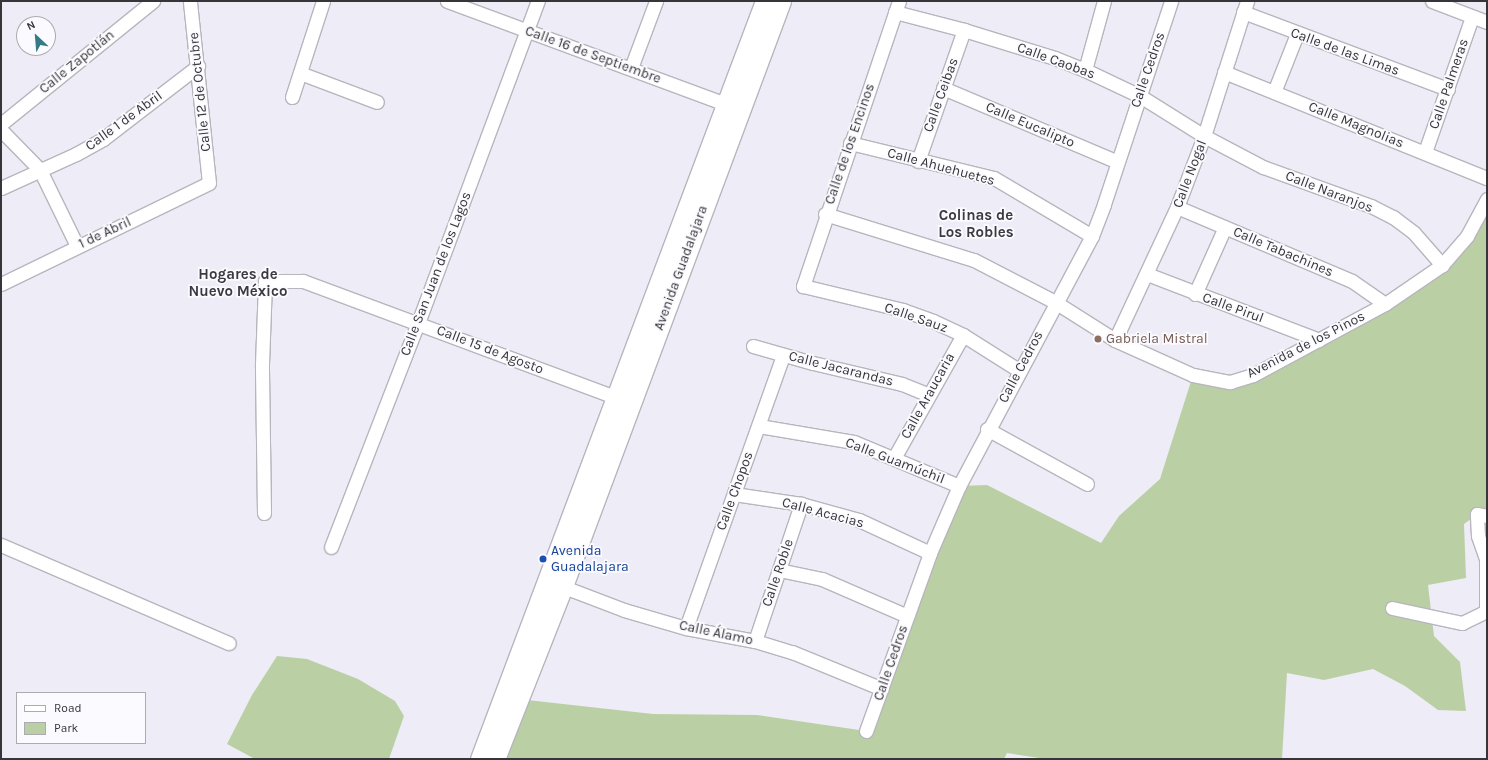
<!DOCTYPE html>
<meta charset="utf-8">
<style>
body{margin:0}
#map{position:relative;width:1488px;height:760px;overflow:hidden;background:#eeecf6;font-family:Karla,sans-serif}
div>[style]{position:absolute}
.green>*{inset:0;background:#bad0a4}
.roads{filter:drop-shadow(1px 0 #b7b5be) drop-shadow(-1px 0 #b7b5be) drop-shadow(0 1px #b7b5be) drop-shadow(0 -1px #b7b5be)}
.street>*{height:13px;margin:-6.5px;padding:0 6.5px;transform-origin:6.5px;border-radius:6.5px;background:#fff}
.secondary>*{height:19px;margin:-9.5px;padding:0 9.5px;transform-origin:9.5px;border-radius:9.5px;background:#fff}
.dots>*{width:11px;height:11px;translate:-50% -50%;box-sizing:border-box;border:2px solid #fbfafe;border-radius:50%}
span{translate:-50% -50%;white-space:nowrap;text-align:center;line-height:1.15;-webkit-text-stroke:3.5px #fbfafe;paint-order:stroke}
.street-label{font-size:14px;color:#363539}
.education-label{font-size:14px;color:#785e54}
.left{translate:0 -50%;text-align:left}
.transit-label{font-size:14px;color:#164399}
.neighbourhood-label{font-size:15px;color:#3b3941;font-weight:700}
.frame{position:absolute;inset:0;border:2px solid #363539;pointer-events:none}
.legend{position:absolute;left:16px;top:692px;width:130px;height:52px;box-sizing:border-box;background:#fbfafe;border:1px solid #acabaf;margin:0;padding:5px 7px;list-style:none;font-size:12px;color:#363539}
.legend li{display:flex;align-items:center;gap:8px;height:20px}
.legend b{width:20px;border:1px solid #acabaf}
.north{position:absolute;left:16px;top:16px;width:40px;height:40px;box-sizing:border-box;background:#fbfafe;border:1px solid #acabaf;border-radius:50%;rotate:334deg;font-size:11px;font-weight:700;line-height:16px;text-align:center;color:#363539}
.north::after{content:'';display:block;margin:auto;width:14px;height:18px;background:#357a87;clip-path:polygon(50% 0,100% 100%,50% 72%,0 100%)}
</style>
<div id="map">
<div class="green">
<div style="clip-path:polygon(1487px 198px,1487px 512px,1481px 512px,1464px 524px,1466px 578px,1428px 585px,1434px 636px,1460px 662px,1466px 711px,1438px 710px,1405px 686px,1373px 669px,1324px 680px,1287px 673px,1282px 759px,1046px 759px,1007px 753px,1004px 759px,495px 759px,518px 699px,653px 714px,757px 715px,866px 731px,959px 486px,987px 485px,1101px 543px,1119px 516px,1160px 479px,1193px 375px,1237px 381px,1442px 265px)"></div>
<div style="clip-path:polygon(277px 656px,307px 659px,358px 679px,395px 701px,404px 716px,389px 759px,255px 759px,227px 744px,252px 695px)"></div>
</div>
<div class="roads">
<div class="street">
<div style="left:447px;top:1px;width:306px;rotate:20.3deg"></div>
<div style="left:899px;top:1px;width:301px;rotate:108.6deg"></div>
<div style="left:803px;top:286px;width:103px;rotate:13.5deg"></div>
<div style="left:903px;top:310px;width:32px;rotate:20deg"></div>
<div style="left:933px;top:321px;width:33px;rotate:25deg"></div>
<div style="left:963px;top:335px;width:67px;rotate:32.3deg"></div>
<div style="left:1432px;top:1px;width:59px;rotate:20.9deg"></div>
<div style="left:895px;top:12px;width:71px;rotate:14.6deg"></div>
<div style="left:964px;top:30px;width:95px;rotate:17.1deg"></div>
<div style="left:1055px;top:58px;width:32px;rotate:22deg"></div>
<div style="left:1085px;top:70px;width:61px;rotate:25.3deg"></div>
<div style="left:1140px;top:96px;width:75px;rotate:32deg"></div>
<div style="left:1204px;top:136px;width:67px;rotate:27.7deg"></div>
<div style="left:1263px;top:167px;width:115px;rotate:19.9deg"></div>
<div style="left:1371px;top:206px;width:25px;rotate:27deg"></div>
<div style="left:1393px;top:217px;width:26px;rotate:37deg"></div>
<div style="left:1414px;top:233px;width:43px;rotate:48.8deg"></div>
<div style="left:1243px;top:12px;width:219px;rotate:20.6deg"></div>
<div style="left:631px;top:68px;width:72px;rotate:-69.5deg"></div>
<div style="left:1085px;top:70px;width:72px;rotate:-74.6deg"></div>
<div style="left:1224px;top:72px;width:284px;rotate:22deg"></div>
<div style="left:300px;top:73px;width:82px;rotate:20.6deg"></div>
<div style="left:943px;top:88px;width:188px;rotate:22.9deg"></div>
<div style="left:1274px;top:92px;width:62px;rotate:-68.4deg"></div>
<div style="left:292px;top:97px;width:101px;rotate:-72.1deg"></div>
<div style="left:1px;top:124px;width:196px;rotate:-39deg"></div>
<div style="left:1px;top:130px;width:56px;rotate:45.7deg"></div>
<div style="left:40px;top:170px;width:85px;rotate:64deg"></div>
<div style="left:850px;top:143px;width:148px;rotate:13.7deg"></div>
<div style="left:994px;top:178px;width:114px;rotate:30.6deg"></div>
<div style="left:1425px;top:152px;width:143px;rotate:-70.8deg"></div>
<div style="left:918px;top:161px;width:139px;rotate:-70.7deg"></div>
<div style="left:1px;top:188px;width:82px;rotate:-24.4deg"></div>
<div style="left:76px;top:154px;width:31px;rotate:-29deg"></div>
<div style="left:103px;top:139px;width:120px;rotate:-37.5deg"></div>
<div style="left:1177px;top:207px;width:190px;rotate:22.9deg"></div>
<div style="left:1352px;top:281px;width:40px;rotate:34.9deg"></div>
<div style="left:825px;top:214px;width:156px;rotate:17.2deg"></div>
<div style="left:974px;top:260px;width:91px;rotate:27.4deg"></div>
<div style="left:1055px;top:302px;width:71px;rotate:32.3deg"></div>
<div style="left:1115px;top:340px;width:85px;rotate:24.2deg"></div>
<div style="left:1193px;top:375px;width:38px;rotate:11deg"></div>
<div style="left:1230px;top:382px;width:24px;rotate:-17deg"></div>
<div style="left:1253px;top:375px;width:150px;rotate:-28.3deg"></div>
<div style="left:1385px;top:304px;width:69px;rotate:-34.4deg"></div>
<div style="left:1442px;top:265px;width:38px;rotate:-49deg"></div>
<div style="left:1467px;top:236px;width:42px;rotate:-61.6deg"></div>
<div style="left:1147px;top:274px;width:184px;rotate:21deg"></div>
<div style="left:1px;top:284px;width:231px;rotate:-25.9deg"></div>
<div style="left:209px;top:183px;width:183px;rotate:-96deg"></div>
<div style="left:1195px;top:294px;width:73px;rotate:-65.9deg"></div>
<div style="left:1115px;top:340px;width:147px;rotate:-65deg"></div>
<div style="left:1177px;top:207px;width:76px;rotate:-69.2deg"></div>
<div style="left:1204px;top:136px;width:142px;rotate:-72.3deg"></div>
<div style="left:753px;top:346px;width:62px;rotate:15.8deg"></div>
<div style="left:813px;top:363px;width:91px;rotate:13.3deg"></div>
<div style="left:902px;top:384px;width:29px;rotate:22deg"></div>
<div style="left:759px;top:426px;width:96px;rotate:9.6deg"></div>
<div style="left:854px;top:442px;width:114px;rotate:22.7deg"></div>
<div style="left:987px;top:429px;width:114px;rotate:28.8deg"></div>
<div style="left:894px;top:458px;width:141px;rotate:-60.7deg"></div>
<div style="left:734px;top:494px;width:68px;rotate:8.5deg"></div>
<div style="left:801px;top:504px;width:60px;rotate:15.4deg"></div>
<div style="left:859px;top:520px;width:78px;rotate:24.9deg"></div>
<div style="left:264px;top:513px;width:149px;rotate:-90.8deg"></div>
<div style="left:262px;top:364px;width:83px;rotate:-87.9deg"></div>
<div style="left:265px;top:281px;width:38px"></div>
<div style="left:303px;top:281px;width:341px;rotate:20.4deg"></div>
<div style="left:1px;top:545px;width:248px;rotate:23.3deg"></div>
<div style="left:331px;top:547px;width:240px;rotate:-68.8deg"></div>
<div style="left:418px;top:323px;width:344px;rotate:-69.6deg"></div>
<div style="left:779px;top:570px;width:44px;rotate:11.8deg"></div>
<div style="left:822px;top:579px;width:93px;rotate:23.5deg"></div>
<div style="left:556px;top:584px;width:73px;rotate:20.9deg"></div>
<div style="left:624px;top:610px;width:65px;rotate:16.2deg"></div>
<div style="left:686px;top:628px;width:70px;rotate:10.7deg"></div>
<div style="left:755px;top:641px;width:39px;rotate:17deg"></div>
<div style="left:792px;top:652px;width:97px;rotate:22.3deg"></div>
<div style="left:1392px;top:608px;width:72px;rotate:12.1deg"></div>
<div style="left:1462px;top:623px;width:28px;rotate:-26deg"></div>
<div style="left:1486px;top:612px;width:53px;rotate:-90deg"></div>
<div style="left:1486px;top:559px;width:24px;rotate:-109deg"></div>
<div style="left:1478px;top:536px;width:22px;rotate:-93deg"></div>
<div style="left:1477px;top:514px;width:10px;rotate:11deg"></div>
<div style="left:686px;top:628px;width:290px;rotate:-70.4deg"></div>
<div style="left:755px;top:641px;width:145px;rotate:-71.4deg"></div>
<div style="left:866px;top:731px;width:189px;rotate:-70.2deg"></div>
<div style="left:930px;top:553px;width:73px;rotate:-66.6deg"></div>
<div style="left:959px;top:486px;width:283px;rotate:-62deg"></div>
<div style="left:1092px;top:236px;width:34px;rotate:-69deg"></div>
<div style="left:1104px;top:204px;width:214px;rotate:-71.7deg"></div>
</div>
<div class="secondary">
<div style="left:480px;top:759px;width:810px;rotate:-69.39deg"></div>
<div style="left:495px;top:759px;width:186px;rotate:-68.5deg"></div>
<div style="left:563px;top:586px;width:624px;rotate:-69.56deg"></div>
</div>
</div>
<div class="dots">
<div style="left:1098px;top:339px;background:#8d6e63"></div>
<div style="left:543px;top:559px;background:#1a4fb4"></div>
</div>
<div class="street-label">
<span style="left:1345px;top:52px;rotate:20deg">Calle de las Limas</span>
<span style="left:593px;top:55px;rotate:20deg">Calle 16 de Septiembre</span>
<span style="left:1056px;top:61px;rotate:20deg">Calle Caobas</span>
<span style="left:77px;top:62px;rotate:-39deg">Calle Zapotlán</span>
<span style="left:1148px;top:70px;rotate:-71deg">Calle Cedros</span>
<span style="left:1449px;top:84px;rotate:-71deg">Calle Palmeras</span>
<span style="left:200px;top:92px;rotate:-96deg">Calle 12 de Octubre</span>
<span style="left:941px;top:95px;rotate:-70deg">Calle Ceibas</span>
<span style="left:124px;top:121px;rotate:-36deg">Calle 1 de Abril</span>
<span style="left:1030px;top:125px;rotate:23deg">Calle Eucalipto</span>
<span style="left:1356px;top:125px;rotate:22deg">Calle Magnolias</span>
<span style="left:850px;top:144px;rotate:-71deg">Calle de los Encinos</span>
<span style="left:941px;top:167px;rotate:15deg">Calle Ahuehuetes</span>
<span style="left:1190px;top:174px;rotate:-69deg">Calle Nogal</span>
<span style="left:1329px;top:192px;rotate:21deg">Calle Naranjos</span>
<span style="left:105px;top:233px;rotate:-25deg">1 de Abril</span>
<span style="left:1283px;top:252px;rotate:23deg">Calle Tabachines</span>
<span style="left:681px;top:268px;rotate:-70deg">Avenida Guadalajara</span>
<span style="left:436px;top:274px;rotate:-69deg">Calle San Juan de los Lagos</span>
<span style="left:1233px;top:308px;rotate:20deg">Calle Pirul</span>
<span style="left:916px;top:318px;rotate:19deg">Calle Sauz</span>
<span style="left:1306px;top:345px;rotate:-27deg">Avenida de los Pinos</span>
<span style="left:490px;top:350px;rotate:21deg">Calle 15 de Agosto</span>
<span style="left:1021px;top:367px;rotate:-62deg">Calle Cedros</span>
<span style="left:841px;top:369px;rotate:14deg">Calle Jacarandas</span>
<span style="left:928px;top:396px;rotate:-61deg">Calle Araucaria</span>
<span style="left:895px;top:461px;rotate:21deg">Calle Guamúchil</span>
<span style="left:735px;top:491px;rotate:-70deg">Calle Chopos</span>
<span style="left:823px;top:513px;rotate:15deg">Calle Acacias</span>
<span style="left:778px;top:573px;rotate:-71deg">Calle Roble</span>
<span style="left:716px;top:633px;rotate:12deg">Calle Álamo</span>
<span style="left:891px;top:663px;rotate:-71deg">Calle Cedros</span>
</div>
<div class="education-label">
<span class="left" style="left:1106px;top:339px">Gabriela Mistral</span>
</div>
<div class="transit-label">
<span class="left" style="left:551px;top:559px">Avenida<br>Guadalajara</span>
</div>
<div class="neighbourhood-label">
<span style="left:976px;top:224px">Colinas de<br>Los Robles</span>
<span style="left:238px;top:283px">Hogares de<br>Nuevo México</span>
</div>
<div class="frame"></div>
<ul class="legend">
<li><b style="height:5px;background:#fff"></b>Road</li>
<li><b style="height:11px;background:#bad0a4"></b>Park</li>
</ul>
<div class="north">N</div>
</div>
